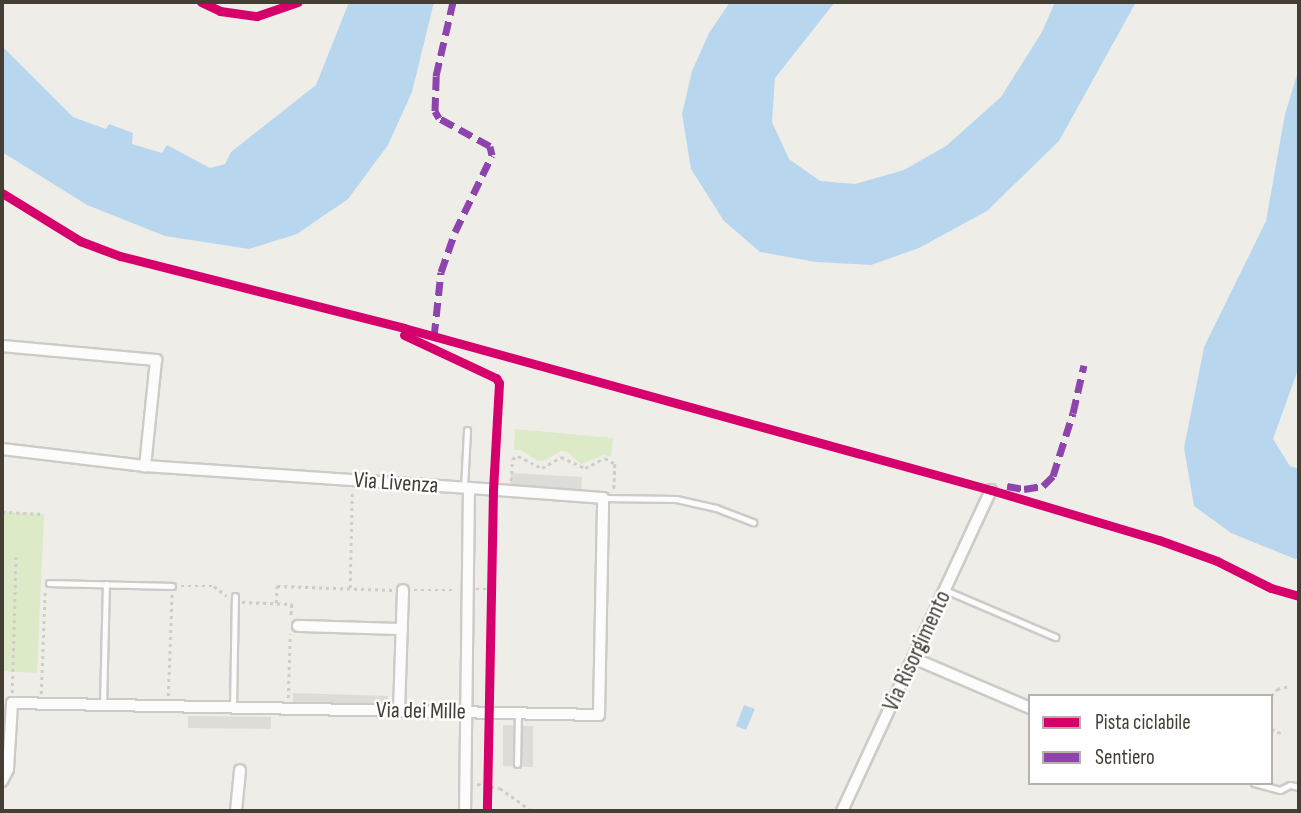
<!DOCTYPE html>
<style>
body{margin:0}
#map{position:relative;width:1301px;height:813px;overflow:hidden;background:#efede8;font-family:"Sofia Sans Condensed",sans-serif}
div>[style]{position:absolute}
.green>*{inset:0;background:#dceac8}
.parking>*{inset:0;background:#dedcd8}
.water>*{inset:0;background:#b8d7ee}
.path>*{height:2.5px;margin-top:-1.25px;transform-origin:0;background:repeating-linear-gradient(90deg,#d0cdc9 0 3.5px,transparent 0 7px)}
.roads{filter:drop-shadow(2px 0 #cdcbc5) drop-shadow(-2px 0 #cdcbc5) drop-shadow(0 2px #cdcbc5) drop-shadow(0 -2px #cdcbc5)}
.lane>*{height:5px;margin:-2.5px;padding:0 2.5px;transform-origin:2.5px;border-radius:2.5px;background:#fdfcfc}
.street>*{height:10px;margin:-5px;padding:0 5px;transform-origin:5px;border-radius:5px;background:#fdfcfc}
.quiet>*{height:7px;margin-top:-3.5px;transform-origin:0;background:repeating-linear-gradient(90deg,#8e44ad 0 14px,transparent 0 21px)}
.cycleway>*{height:9px;margin:-4.5px;padding:0 4.5px;transform-origin:4.5px;border-radius:4.5px;background:#d6006c}
span{translate:-50% -50%;white-space:nowrap;text-align:center;line-height:1.15;-webkit-text-stroke:5px #fff;paint-order:stroke}
.street-label{font-size:23px;color:#453e34}
.frame{position:absolute;inset:0;border:4px solid #453e34;pointer-events:none}
.legend{position:absolute;left:1028px;top:694px;width:245px;height:91px;box-sizing:border-box;background:#fff;border:2px solid #b5b2ae;margin:0;padding:9px 12px;list-style:none;font-size:21px;color:#453e34}
.legend li{display:flex;align-items:center;gap:14px;height:35px}
.legend b{width:35px;border:2px solid #b5b2ae}
</style>
<div id="map">
<div class="green">
<div style="clip-path:polygon(515px 429px,613px 438px,611px 457px,604px 455px,581px 464px,567px 452px,561px 451px,546px 460px,538px 461px,521px 450px,514px 450px)"></div>
<div style="clip-path:polygon(2px 512px,44px 514px,37px 673px,2px 671px)"></div>
</div>
<div class="parking">
<div style="clip-path:polygon(511px 473px,582px 477px,581px 495px,510px 491px)"></div>
<div style="clip-path:polygon(293px 693px,388px 696px,388px 706px,293px 704px)"></div>
<div style="clip-path:polygon(188px 716px,271px 717px,271px 729px,188px 728px)"></div>
<div style="clip-path:polygon(503px 725px,533px 726px,533px 767px,503px 766px)"></div>
</div>
<div class="water">
<div style="clip-path:polygon(349px 2px,434px 2px,412px 92px,388px 145px,348px 199px,297px 234px,249px 249px,165px 236px,87px 205px,2px 152px,2px 46px,73px 117px,106px 129px,109px 124px,133px 133px,132px 144px,162px 153px,167px 145px,210px 168px,225px 164px,231px 152px,316px 85px)"></div>
<div style="clip-path:polygon(730px 2px,835px 2px,775px 78px,772px 122px,789px 159px,820px 181px,855px 184px,904px 170px,946px 146px,1001px 97px,1042px 32px,1055px 2px,1136px 2px,1059px 141px,987px 211px,919px 248px,871px 265px,816px 262px,760px 252px,724px 221px,691px 169px,682px 114px,692px 71px,709px 33px)"></div>
<div style="clip-path:polygon(1299px 68px,1299px 367px,1273px 439px,1290px 466px,1299px 469px,1299px 559px,1295px 559px,1231px 533px,1194px 506px,1184px 448px,1204px 347px,1266px 221px,1285px 114px)"></div>
<div style="clip-path:polygon(744px 705px,755px 709px,746px 730px,736px 726px)"></div>
</div>
<div class="path">
<div style="left:511px;top:481px;width:22px;rotate:-87deg"></div>
<div style="left:512px;top:459px;width:7px;rotate:-27deg"></div>
<div style="left:518px;top:456px;width:27px;rotate:27deg"></div>
<div style="left:542px;top:468px;width:22px;rotate:-30deg"></div>
<div style="left:561px;top:457px;width:26px;rotate:25deg"></div>
<div style="left:585px;top:468px;width:22px;rotate:-27deg"></div>
<div style="left:605px;top:458px;width:12px;rotate:31deg"></div>
<div style="left:615px;top:464px;width:27px;rotate:92deg"></div>
<div style="left:2px;top:512px;width:42px;rotate:2.7deg"></div>
<div style="left:181px;top:586px;width:33px"></div>
<div style="left:214px;top:586px;width:16px;rotate:38deg"></div>
<div style="left:350px;top:588px;width:98px;rotate:-88.8deg"></div>
<div style="left:476px;top:589px;width:15px"></div>
<div style="left:414px;top:590px;width:42px"></div>
<div style="left:242px;top:602px;width:50px;rotate:2.3deg"></div>
<div style="left:292px;top:604px;width:13px;rotate:94deg"></div>
<div style="left:276px;top:603px;width:17px;rotate:-87deg"></div>
<div style="left:277px;top:586px;width:116px;rotate:2deg"></div>
<div style="left:12px;top:693px;width:140px;rotate:-88.4deg"></div>
<div style="left:41px;top:694px;width:105px;rotate:-87.8deg"></div>
<div style="left:168px;top:696px;width:102px;rotate:-87.8deg"></div>
<div style="left:1271px;top:696px;width:9px;rotate:-49deg"></div>
<div style="left:1277px;top:689px;width:13px;rotate:-13deg"></div>
<div style="left:288px;top:698px;width:64px;rotate:-88.2deg"></div>
<div style="left:1271px;top:729px;width:11px;rotate:22deg"></div>
<div style="left:477px;top:784px;width:23px;rotate:10deg"></div>
<div style="left:500px;top:788px;width:39px;rotate:36deg"></div>
</div>
<div class="roads">
<div class="lane">
<div style="left:464px;top:488px;width:58px;rotate:-87deg"></div>
<div style="left:603px;top:498px;width:73px;rotate:0.8deg"></div>
<div style="left:676px;top:499px;width:41px;rotate:12.7deg"></div>
<div style="left:716px;top:508px;width:40px;rotate:21deg"></div>
<div style="left:49px;top:583px;width:123px;rotate:1.4deg"></div>
<div style="left:945px;top:590px;width:120px;rotate:23.1deg"></div>
<div style="left:103px;top:705px;width:121px;rotate:-88.6deg"></div>
<div style="left:233px;top:708px;width:112px;rotate:-89deg"></div>
<div style="left:517px;top:764px;width:51px;rotate:-88.9deg"></div>
<div style="left:1254px;top:783px;width:27px;rotate:15deg"></div>
<div style="left:1280px;top:790px;width:11px;rotate:-27deg"></div>
<div style="left:1290px;top:785px;width:9px;rotate:13deg"></div>
</div>
<div class="street">
<div style="left:2px;top:346px;width:155px;rotate:5.2deg"></div>
<div style="left:156px;top:360px;width:107px;rotate:95.9deg"></div>
<div style="left:2px;top:449px;width:144px;rotate:6.8deg"></div>
<div style="left:145px;top:466px;width:325px;rotate:3.9deg"></div>
<div style="left:469px;top:488px;width:323px;rotate:90.7deg"></div>
<div style="left:298px;top:626px;width:104px;rotate:1.7deg"></div>
<div style="left:913px;top:658px;width:127px;rotate:23.1deg"></div>
<div style="left:399px;top:711px;width:121px;rotate:-88.1deg"></div>
<div style="left:2px;top:781px;width:13px;rotate:-63deg"></div>
<div style="left:8px;top:769px;width:66px;rotate:-86.5deg"></div>
<div style="left:12px;top:703px;width:587px;rotate:1.17deg"></div>
<div style="left:599px;top:715px;width:217px;rotate:-88.9deg"></div>
<div style="left:603px;top:498px;width:134px;rotate:-175.7deg"></div>
<div style="left:236px;top:811px;width:41px;rotate:-84.4deg"></div>
<div style="left:842px;top:811px;width:354px;rotate:-65.1deg"></div>
</div>
</div>
<div class="quiet">
<div style="left:434px;top:337px;width:65px;rotate:-83.9deg"></div>
<div style="left:441px;top:272px;width:42px;rotate:-70.7deg"></div>
<div style="left:455px;top:232px;width:85px;rotate:-64.3deg"></div>
<div style="left:492px;top:155px;width:9px;rotate:-103deg"></div>
<div style="left:490px;top:146px;width:58px;rotate:-151.2deg"></div>
<div style="left:439px;top:118px;width:8px;rotate:-120deg"></div>
<div style="left:435px;top:111px;width:35px;rotate:-88deg"></div>
<div style="left:436px;top:76px;width:76px;rotate:-77.1deg"></div>
<div style="left:1007px;top:486px;width:17px;rotate:10deg"></div>
<div style="left:1024px;top:489px;width:19px;rotate:-9deg"></div>
<div style="left:1043px;top:486px;width:14px;rotate:-45deg"></div>
<div style="left:1053px;top:476px;width:66px;rotate:-72.4deg"></div>
<div style="left:1073px;top:413px;width:49px;rotate:-77.1deg"></div>
</div>
<div class="cycleway">
<div style="left:201px;top:2px;width:21px;rotate:25deg"></div>
<div style="left:220px;top:11px;width:37px;rotate:8deg"></div>
<div style="left:257px;top:16px;width:43px;rotate:-18.9deg"></div>
<div style="left:2px;top:193px;width:92px;rotate:31.6deg"></div>
<div style="left:80px;top:241px;width:43px;rotate:20.6deg"></div>
<div style="left:120px;top:256px;width:293px;rotate:14.2deg"></div>
<div style="left:404px;top:328px;width:609px;rotate:15.43deg"></div>
<div style="left:991px;top:490px;width:175px;rotate:16.6deg"></div>
<div style="left:1159px;top:540px;width:62px;rotate:19.9deg"></div>
<div style="left:1217px;top:561px;width:60px;rotate:26.6deg"></div>
<div style="left:1271px;top:588px;width:29px;rotate:16deg"></div>
<div style="left:404px;top:335px;width:102px;rotate:25.1deg"></div>
<div style="left:496px;top:378px;width:6px;rotate:59deg"></div>
<div style="left:499px;top:383px;width:107px;rotate:93.2deg"></div>
<div style="left:493px;top:490px;width:321px;rotate:91.1deg"></div>
</div>
<div class="street-label">
<span style="left:396px;top:483px;rotate:4deg">Via Livenza</span>
<span style="left:917px;top:651px;rotate:-65deg">Via Risorgimento</span>
<span style="left:421px;top:711px;rotate:1deg">Via dei Mille</span>
</div>
<div class="frame"></div>
<ul class="legend">
<li><b style="height:9px;background:#d6006c"></b>Pista ciclabile</li>
<li><b style="height:9px;background:#8e44ad"></b>Sentiero</li>
</ul>
</div>
